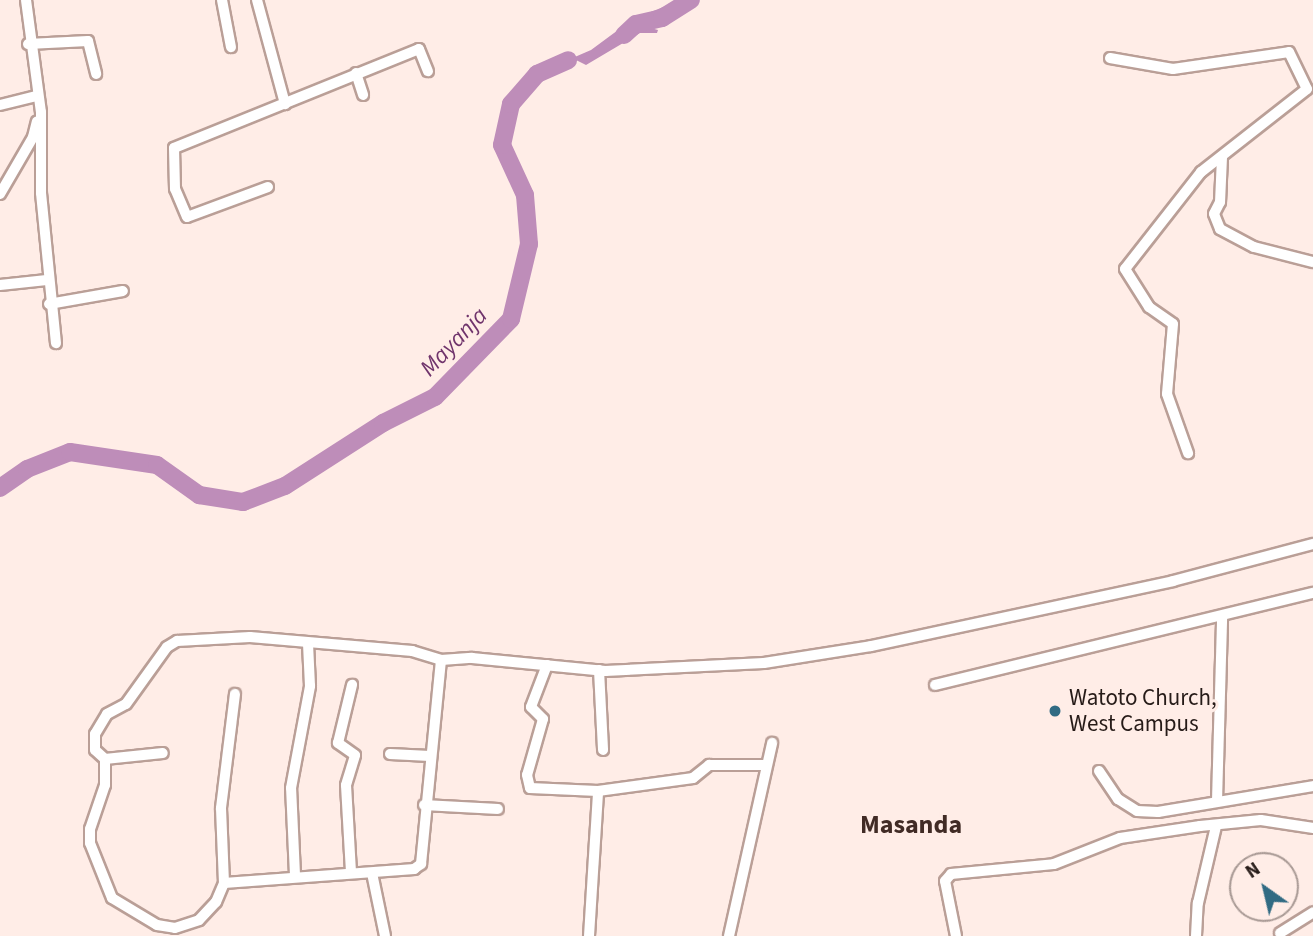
<!DOCTYPE html>
<style>
body{margin:0}
#map{position:relative;width:1313px;height:936px;overflow:hidden;background:#ffede7;font-family:"Source Sans 3",sans-serif}
div>[style]{position:absolute}
.water>*{inset:0;background:#be8db9}
.river>*{height:18px;margin:-9px;padding:0 9px;transform-origin:9px;border-radius:9px;background:#be8db9}
.roads{filter:drop-shadow(2px 0 #ba9f97) drop-shadow(-2px 0 #ba9f97) drop-shadow(0 2px #ba9f97) drop-shadow(0 -2px #ba9f97)}
.street>*{height:10px;margin:-5px;padding:0 5px;transform-origin:5px;border-radius:5px;background:#fff}
.dots>*{width:19px;height:19px;translate:-50% -50%;box-sizing:border-box;border:4px solid #ffede7;border-radius:50%}
span{translate:-50% -50%;white-space:nowrap;text-align:center;line-height:1.15;-webkit-text-stroke:6px #ffede7;paint-order:stroke}
.poi-label{font-size:23px;color:#261b18}
.left{translate:0 -50%;text-align:left}
.water-label{font-size:24px;color:#70346c;font-style:italic}
.quarter-label{font-size:26px;color:#412b25;font-weight:700}
.north{position:absolute;left:1229px;top:852px;width:70px;height:70px;box-sizing:border-box;background:#ffede7;border:2px solid #a89994;border-radius:50%;rotate:326deg;font-size:19px;font-weight:700;line-height:28px;text-align:center;color:#261b18}
.north::after{content:'';display:block;margin:auto;width:24px;height:32px;background:#316b83;clip-path:polygon(50% 0,100% 100%,50% 72%,0 100%)}
</style>
<div id="map">
<div class="water">
<div style="clip-path:polygon(681px 0,692px 0,644px 22px,644px 26px,658px 30px,657px 33px,640px 33px,586px 65px,576px 60px,560px 69px,547px 69px,591px 50px,633px 19px)"></div>
</div>
<div class="river">
<div style="left:624px;top:35px;width:16px;rotate:-43deg"></div>
<div style="left:636px;top:24px;width:27px;rotate:-13deg"></div>
<div style="left:662px;top:18px;width:34px;rotate:-32deg"></div>
<div style="left:0;top:488px;width:33px;rotate:-35deg"></div>
<div style="left:27px;top:469px;width:46px;rotate:-21.6deg"></div>
<div style="left:70px;top:452px;width:88px;rotate:8.5deg"></div>
<div style="left:157px;top:465px;width:52px;rotate:35.5deg"></div>
<div style="left:199px;top:495px;width:45px;rotate:9deg"></div>
<div style="left:243px;top:502px;width:45px;rotate:-20.9deg"></div>
<div style="left:285px;top:486px;width:117px;rotate:-32.7deg"></div>
<div style="left:383px;top:423px;width:58px;rotate:-26.6deg"></div>
<div style="left:435px;top:397px;width:109px;rotate:-45.7deg"></div>
<div style="left:511px;top:319px;width:77px;rotate:-76.5deg"></div>
<div style="left:529px;top:244px;width:49px;rotate:-94.7deg"></div>
<div style="left:525px;top:195px;width:55px;rotate:-114.7deg"></div>
<div style="left:502px;top:145px;width:42px;rotate:-77.6deg"></div>
<div style="left:511px;top:104px;width:40px;rotate:-49deg"></div>
<div style="left:537px;top:74px;width:34px;rotate:-24deg"></div>
</div>
<div class="roads">
<div class="street">
<div style="left:26px;top:0;width:113px;rotate:82.4deg"></div>
<div style="left:41px;top:112px;width:81px;rotate:90deg"></div>
<div style="left:41px;top:193px;width:151px;rotate:84.3deg"></div>
<div style="left:222px;top:0;width:48px;rotate:79.2deg"></div>
<div style="left:257px;top:0;width:108px;rotate:74.9deg"></div>
<div style="left:28px;top:44px;width:60px;rotate:-2.9deg"></div>
<div style="left:88px;top:41px;width:34px;rotate:76deg"></div>
<div style="left:1110px;top:58px;width:64px;rotate:9.9deg"></div>
<div style="left:1173px;top:69px;width:117px;rotate:-8.3deg"></div>
<div style="left:1289px;top:52px;width:41px;rotate:64.1deg"></div>
<div style="left:1307px;top:89px;width:135px;rotate:141.9deg"></div>
<div style="left:1201px;top:172px;width:123px;rotate:128.1deg"></div>
<div style="left:1125px;top:269px;width:45px;rotate:57.7deg"></div>
<div style="left:1149px;top:307px;width:29px;rotate:35deg"></div>
<div style="left:1173px;top:324px;width:70px;rotate:94.9deg"></div>
<div style="left:1167px;top:394px;width:63px;rotate:70.4deg"></div>
<div style="left:356px;top:73px;width:23px;rotate:72deg"></div>
<div style="left:0;top:105px;width:38px;rotate:-14deg"></div>
<div style="left:1222px;top:157px;width:45px;rotate:92.5deg"></div>
<div style="left:1220px;top:202px;width:13px;rotate:117deg"></div>
<div style="left:1214px;top:214px;width:16px;rotate:68deg"></div>
<div style="left:1220px;top:229px;width:38px;rotate:28deg"></div>
<div style="left:1254px;top:247px;width:61px;rotate:14.3deg"></div>
<div style="left:268px;top:187px;width:86px;rotate:159.7deg"></div>
<div style="left:187px;top:217px;width:30px;rotate:-113deg"></div>
<div style="left:175px;top:189px;width:41px;rotate:-91.4deg"></div>
<div style="left:174px;top:148px;width:264px;rotate:-22deg"></div>
<div style="left:419px;top:49px;width:24px;rotate:68deg"></div>
<div style="left:0;top:194px;width:66px;rotate:-59.9deg"></div>
<div style="left:33px;top:137px;width:16px;rotate:-76deg"></div>
<div style="left:0;top:285px;width:47px;rotate:-6.1deg"></div>
<div style="left:49px;top:304px;width:75px;rotate:-10deg"></div>
<div style="left:547px;top:665px;width:45px;rotate:110.9deg"></div>
<div style="left:531px;top:707px;width:17px;rotate:45deg"></div>
<div style="left:543px;top:719px;width:58px;rotate:105.9deg"></div>
<div style="left:527px;top:775px;width:13px;rotate:77deg"></div>
<div style="left:530px;top:788px;width:68px;rotate:2.5deg"></div>
<div style="left:598px;top:791px;width:96px;rotate:-7.8deg"></div>
<div style="left:693px;top:778px;width:21px;rotate:-39deg"></div>
<div style="left:709px;top:765px;width:56px"></div>
<div style="left:599px;top:670px;width:80px;rotate:87.1deg"></div>
<div style="left:935px;top:685px;width:389px;rotate:-13.7deg"></div>
<div style="left:390px;top:754px;width:40px;rotate:2.9deg"></div>
<div style="left:105px;top:759px;width:13px;rotate:-138deg"></div>
<div style="left:95px;top:750px;width:16px;rotate:-90deg"></div>
<div style="left:95px;top:734px;width:23px;rotate:-59deg"></div>
<div style="left:107px;top:714px;width:21px;rotate:-28deg"></div>
<div style="left:126px;top:704px;width:70px;rotate:-54.3deg"></div>
<div style="left:167px;top:647px;width:12px;rotate:-31deg"></div>
<div style="left:177px;top:641px;width:73px;rotate:-3.1deg"></div>
<div style="left:250px;top:637px;width:163px;rotate:4.9deg"></div>
<div style="left:412px;top:651px;width:30px;rotate:17deg"></div>
<div style="left:441px;top:660px;width:31px;rotate:-4deg"></div>
<div style="left:472px;top:658px;width:134px;rotate:5.6deg"></div>
<div style="left:605px;top:671px;width:159px;rotate:-2.9deg"></div>
<div style="left:764px;top:663px;width:108px;rotate:-9deg"></div>
<div style="left:871px;top:646px;width:309px;rotate:-12.1deg"></div>
<div style="left:1173px;top:581px;width:145px;rotate:-14.8deg"></div>
<div style="left:105px;top:759px;width:26px;rotate:90deg"></div>
<div style="left:105px;top:785px;width:46px;rotate:108.8deg"></div>
<div style="left:90px;top:829px;width:14px;rotate:90deg"></div>
<div style="left:90px;top:843px;width:59px;rotate:68.2deg"></div>
<div style="left:112px;top:898px;width:52px;rotate:31deg"></div>
<div style="left:157px;top:925px;width:18px;rotate:9deg"></div>
<div style="left:175px;top:928px;width:25px;rotate:-18deg"></div>
<div style="left:199px;top:920px;width:25px;rotate:-47deg"></div>
<div style="left:216px;top:902px;width:21px;rotate:-67deg"></div>
<div style="left:224px;top:883px;width:75px;rotate:-92.3deg"></div>
<div style="left:221px;top:808px;width:115px;rotate:-83deg"></div>
<div style="left:105px;top:759px;width:58px;rotate:-5.9deg"></div>
<div style="left:1099px;top:771px;width:34px;rotate:56deg"></div>
<div style="left:1118px;top:799px;width:22px;rotate:32deg"></div>
<div style="left:1137px;top:811px;width:21px;rotate:3deg"></div>
<div style="left:1158px;top:812px;width:157px;rotate:-9.5deg"></div>
<div style="left:1217px;top:801px;width:184px;rotate:-88.4deg"></div>
<div style="left:424px;top:805px;width:74px;rotate:3.1deg"></div>
<div style="left:351px;top:872px;width:87px;rotate:-93.3deg"></div>
<div style="left:346px;top:785px;width:31px;rotate:-73deg"></div>
<div style="left:355px;top:755px;width:21px;rotate:-145deg"></div>
<div style="left:338px;top:743px;width:60px;rotate:-76.4deg"></div>
<div style="left:372px;top:873px;width:64px;rotate:78.3deg"></div>
<div style="left:295px;top:875px;width:87px;rotate:-92.6deg"></div>
<div style="left:291px;top:788px;width:104px;rotate:-79.4deg"></div>
<div style="left:310px;top:686px;width:42px;rotate:-92.7deg"></div>
<div style="left:224px;top:883px;width:191px;rotate:-4.2deg"></div>
<div style="left:414px;top:869px;width:9px;rotate:-36deg"></div>
<div style="left:421px;top:864px;width:205px;rotate:-84.4deg"></div>
<div style="left:1280px;top:933px;width:39px;rotate:-32deg"></div>
<div style="left:589px;top:936px;width:145px;rotate:-86.4deg"></div>
<div style="left:729px;top:936px;width:198px;rotate:-77.4deg"></div>
<div style="left:956px;top:936px;width:56px;rotate:-101.3deg"></div>
<div style="left:945px;top:881px;width:9px;rotate:-49deg"></div>
<div style="left:951px;top:874px;width:103px;rotate:-5.5deg"></div>
<div style="left:1054px;top:864px;width:71px;rotate:-21.5deg"></div>
<div style="left:1120px;top:838px;width:81px;rotate:-8.5deg"></div>
<div style="left:1200px;top:826px;width:61px;rotate:-5.6deg"></div>
<div style="left:1261px;top:820px;width:53px;rotate:8.7deg"></div>
<div style="left:1196px;top:936px;width:33px;rotate:-87deg"></div>
<div style="left:1198px;top:903px;width:79px;rotate:-76.8deg"></div>
</div>
</div>
<div class="dots">
<div style="left:1055px;top:711px;background:#316b83"></div>
</div>
<div class="poi-label">
<span class="left" style="left:1069px;top:711px">Watoto Church,<br>West Campus</span>
</div>
<div class="water-label">
<span style="left:454px;top:342px;rotate:-46deg">Mayanja</span>
</div>
<div class="quarter-label">
<span style="left:911px;top:825px">Masanda</span>
</div>
<div class="north">N</div>
</div>
